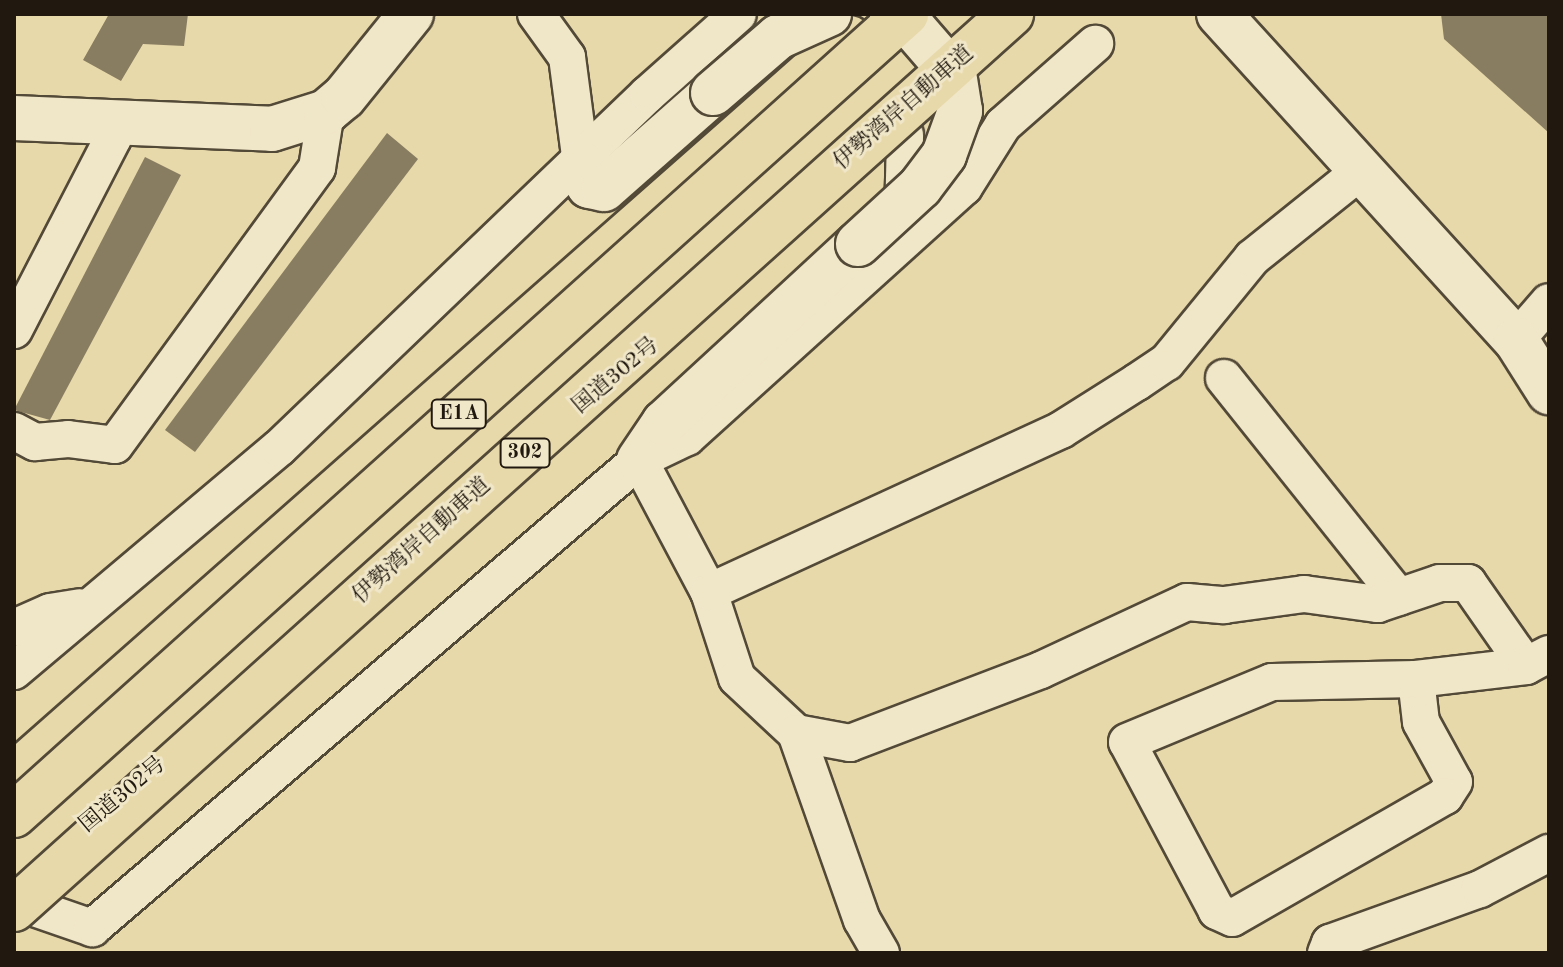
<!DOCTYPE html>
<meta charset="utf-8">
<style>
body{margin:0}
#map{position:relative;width:1563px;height:967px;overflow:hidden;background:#e8d9ab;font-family:"Old Standard TT","Noto Serif JP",serif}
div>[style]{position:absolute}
.building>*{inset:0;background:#887d61}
.roads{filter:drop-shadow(2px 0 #534937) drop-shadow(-2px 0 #534937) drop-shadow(0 2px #534937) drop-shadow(0 -2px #534937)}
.minor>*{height:36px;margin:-18px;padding:0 18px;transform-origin:18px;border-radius:18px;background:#f0e6c8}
.tertiary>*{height:44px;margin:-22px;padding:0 22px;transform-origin:22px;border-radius:22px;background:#f0e6c8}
.trunk>*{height:44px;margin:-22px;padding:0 22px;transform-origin:22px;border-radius:22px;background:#e8d9ab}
.bridges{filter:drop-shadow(2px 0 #534937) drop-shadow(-2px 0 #534937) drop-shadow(0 2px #534937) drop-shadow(0 -2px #534937)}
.tertiary-bridge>*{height:44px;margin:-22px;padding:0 22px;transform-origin:22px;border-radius:22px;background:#f0e6c8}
.motorway-bridge>*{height:44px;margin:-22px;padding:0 22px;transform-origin:22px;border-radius:22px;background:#e8d9ab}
span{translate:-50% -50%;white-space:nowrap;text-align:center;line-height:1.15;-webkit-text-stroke:6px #f0e6c8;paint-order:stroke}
.shield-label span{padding:2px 6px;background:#f0e6c8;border:2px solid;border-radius:6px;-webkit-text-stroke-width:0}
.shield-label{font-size:20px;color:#211910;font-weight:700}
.street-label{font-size:22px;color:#211910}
.frame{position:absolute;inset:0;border:16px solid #211910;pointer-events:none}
</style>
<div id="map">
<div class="building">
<div style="clip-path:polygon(109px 14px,188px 14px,184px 46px,143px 44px,121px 81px,83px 60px)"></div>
<div style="clip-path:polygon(1441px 14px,1549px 14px,1549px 133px,1444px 39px)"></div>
<div style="clip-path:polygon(387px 133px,418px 159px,195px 452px,165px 430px)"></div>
<div style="clip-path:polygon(145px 157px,181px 175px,50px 420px,14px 410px)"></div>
</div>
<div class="roads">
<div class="minor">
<div style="left:536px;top:14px;width:53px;rotate:54.2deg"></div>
<div style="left:567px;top:57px;width:107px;rotate:82.5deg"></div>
<div style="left:903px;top:219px;width:84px;rotate:-88.6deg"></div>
<div style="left:14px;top:330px;width:216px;rotate:-62.7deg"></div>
<div style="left:113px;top:138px;width:16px;rotate:-94deg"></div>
<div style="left:1516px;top:340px;width:50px;rotate:-49deg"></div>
<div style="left:1224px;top:378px;width:280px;rotate:51.4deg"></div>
<div style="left:14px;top:431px;width:24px;rotate:28deg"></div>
<div style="left:35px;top:442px;width:33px;rotate:-5deg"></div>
<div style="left:68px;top:439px;width:47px;rotate:7.3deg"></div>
<div style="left:115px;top:445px;width:343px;rotate:-53.9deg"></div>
<div style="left:317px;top:168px;width:57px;rotate:-80.9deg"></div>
<div style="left:639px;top:460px;width:149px;rotate:62.1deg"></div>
<div style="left:709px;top:592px;width:90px;rotate:72deg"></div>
<div style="left:737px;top:678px;width:81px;rotate:43deg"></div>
<div style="left:796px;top:733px;width:55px;rotate:10.5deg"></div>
<div style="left:850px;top:743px;width:204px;rotate:-20.9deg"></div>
<div style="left:1041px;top:670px;width:161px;rotate:-25deg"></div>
<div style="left:1187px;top:602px;width:37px;rotate:5deg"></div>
<div style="left:1224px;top:605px;width:81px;rotate:-7.8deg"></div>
<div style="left:1304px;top:594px;width:75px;rotate:7.7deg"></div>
<div style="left:1378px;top:604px;width:65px;rotate:-18.7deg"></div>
<div style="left:1440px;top:583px;width:28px"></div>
<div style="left:1468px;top:583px;width:101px;rotate:55.1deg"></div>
<div style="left:709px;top:592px;width:387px;rotate:-24.7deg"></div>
<div style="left:1061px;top:430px;width:90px;rotate:-32.3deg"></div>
<div style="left:1137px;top:382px;width:36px;rotate:-34deg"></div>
<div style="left:1167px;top:362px;width:134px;rotate:-50.7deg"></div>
<div style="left:1252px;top:258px;width:141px;rotate:-38.7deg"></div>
<div style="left:14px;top:628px;width:39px;rotate:-24deg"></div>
<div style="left:50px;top:612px;width:30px;rotate:-9deg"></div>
<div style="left:14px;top:671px;width:346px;rotate:-40.1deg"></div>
<div style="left:279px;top:448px;width:511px;rotate:-43.81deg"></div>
<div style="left:648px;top:94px;width:120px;rotate:-41.6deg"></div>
<div style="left:1416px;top:679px;width:43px;rotate:83.4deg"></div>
<div style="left:1421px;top:722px;width:68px;rotate:61.2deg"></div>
<div style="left:1454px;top:782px;width:17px;rotate:123deg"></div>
<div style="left:1445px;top:796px;width:245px;rotate:150.2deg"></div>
<div style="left:1232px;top:918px;width:17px;rotate:-155deg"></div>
<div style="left:1217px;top:911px;width:191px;rotate:-118deg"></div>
<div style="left:1127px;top:742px;width:157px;rotate:-22.5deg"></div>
<div style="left:1272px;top:682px;width:144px;rotate:-1.2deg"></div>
<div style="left:1416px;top:679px;width:111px;rotate:-6.7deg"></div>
<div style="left:1526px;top:666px;width:26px;rotate:-28deg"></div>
<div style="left:796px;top:733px;width:198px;rotate:70.6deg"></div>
<div style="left:862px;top:920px;width:38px;rotate:60deg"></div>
<div style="left:14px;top:901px;width:83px;rotate:19.1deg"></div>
<div style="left:92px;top:928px;width:720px;rotate:-40.55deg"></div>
<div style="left:639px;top:460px;width:53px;rotate:-25.6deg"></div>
<div style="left:687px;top:437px;width:373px;rotate:-42.1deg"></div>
<div style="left:964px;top:187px;width:73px;rotate:-57.8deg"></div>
<div style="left:1003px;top:125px;width:123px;rotate:-41.4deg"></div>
<div style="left:1326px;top:953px;width:11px;rotate:-68deg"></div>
<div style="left:1330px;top:943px;width:159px;rotate:-19.8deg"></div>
<div style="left:1480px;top:889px;width:78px;rotate:-27.6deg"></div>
</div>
<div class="tertiary">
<div style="left:1219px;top:14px;width:441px;rotate:47.7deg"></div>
<div style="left:1516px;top:340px;width:62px;rotate:57.6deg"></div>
<div style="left:14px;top:118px;width:258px;rotate:2.4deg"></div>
<div style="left:272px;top:129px;width:57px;rotate:-17.5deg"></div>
<div style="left:326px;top:112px;width:23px;rotate:-40deg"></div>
<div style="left:344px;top:97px;width:107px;rotate:-51.1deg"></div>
<div style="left:581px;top:163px;width:24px;rotate:71deg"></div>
<div style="left:589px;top:186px;width:15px;rotate:11deg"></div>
<div style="left:604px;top:189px;width:145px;rotate:-41.4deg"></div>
<div style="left:639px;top:460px;width:45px;rotate:-56deg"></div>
<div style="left:664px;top:423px;width:264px;rotate:-42.7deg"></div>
</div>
<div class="trunk">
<div style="left:14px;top:775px;width:1114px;rotate:-41.43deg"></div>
</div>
</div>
<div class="bridges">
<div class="tertiary-bridge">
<div style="left:713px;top:93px;width:86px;rotate:-40.7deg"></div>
<div style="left:778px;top:37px;width:56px;rotate:-24.3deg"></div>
<div style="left:858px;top:244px;width:84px;rotate:-42.6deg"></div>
<div style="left:920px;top:187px;width:40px;rotate:-53deg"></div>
<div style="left:944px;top:155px;width:47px;rotate:-70deg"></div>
<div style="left:960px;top:111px;width:36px;rotate:-99deg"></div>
<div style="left:954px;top:75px;width:60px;rotate:-130.9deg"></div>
<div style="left:915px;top:30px;width:28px;rotate:-145deg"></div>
</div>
<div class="motorway-bridge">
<div style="left:14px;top:815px;width:1199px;rotate:-41.92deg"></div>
<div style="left:14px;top:909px;width:1340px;rotate:-41.91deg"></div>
</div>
</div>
<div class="shield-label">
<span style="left:459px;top:414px">E1A</span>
<span style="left:525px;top:453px">302</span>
</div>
<div class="street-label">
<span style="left:904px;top:108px;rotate:-41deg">伊勢湾岸自動車道</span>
<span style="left:616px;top:376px;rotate:-40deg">国道302号</span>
<span style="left:422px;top:541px;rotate:-42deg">伊勢湾岸自動車道</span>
<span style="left:123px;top:795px;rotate:-40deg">国道302号</span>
</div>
<div class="frame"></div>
</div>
